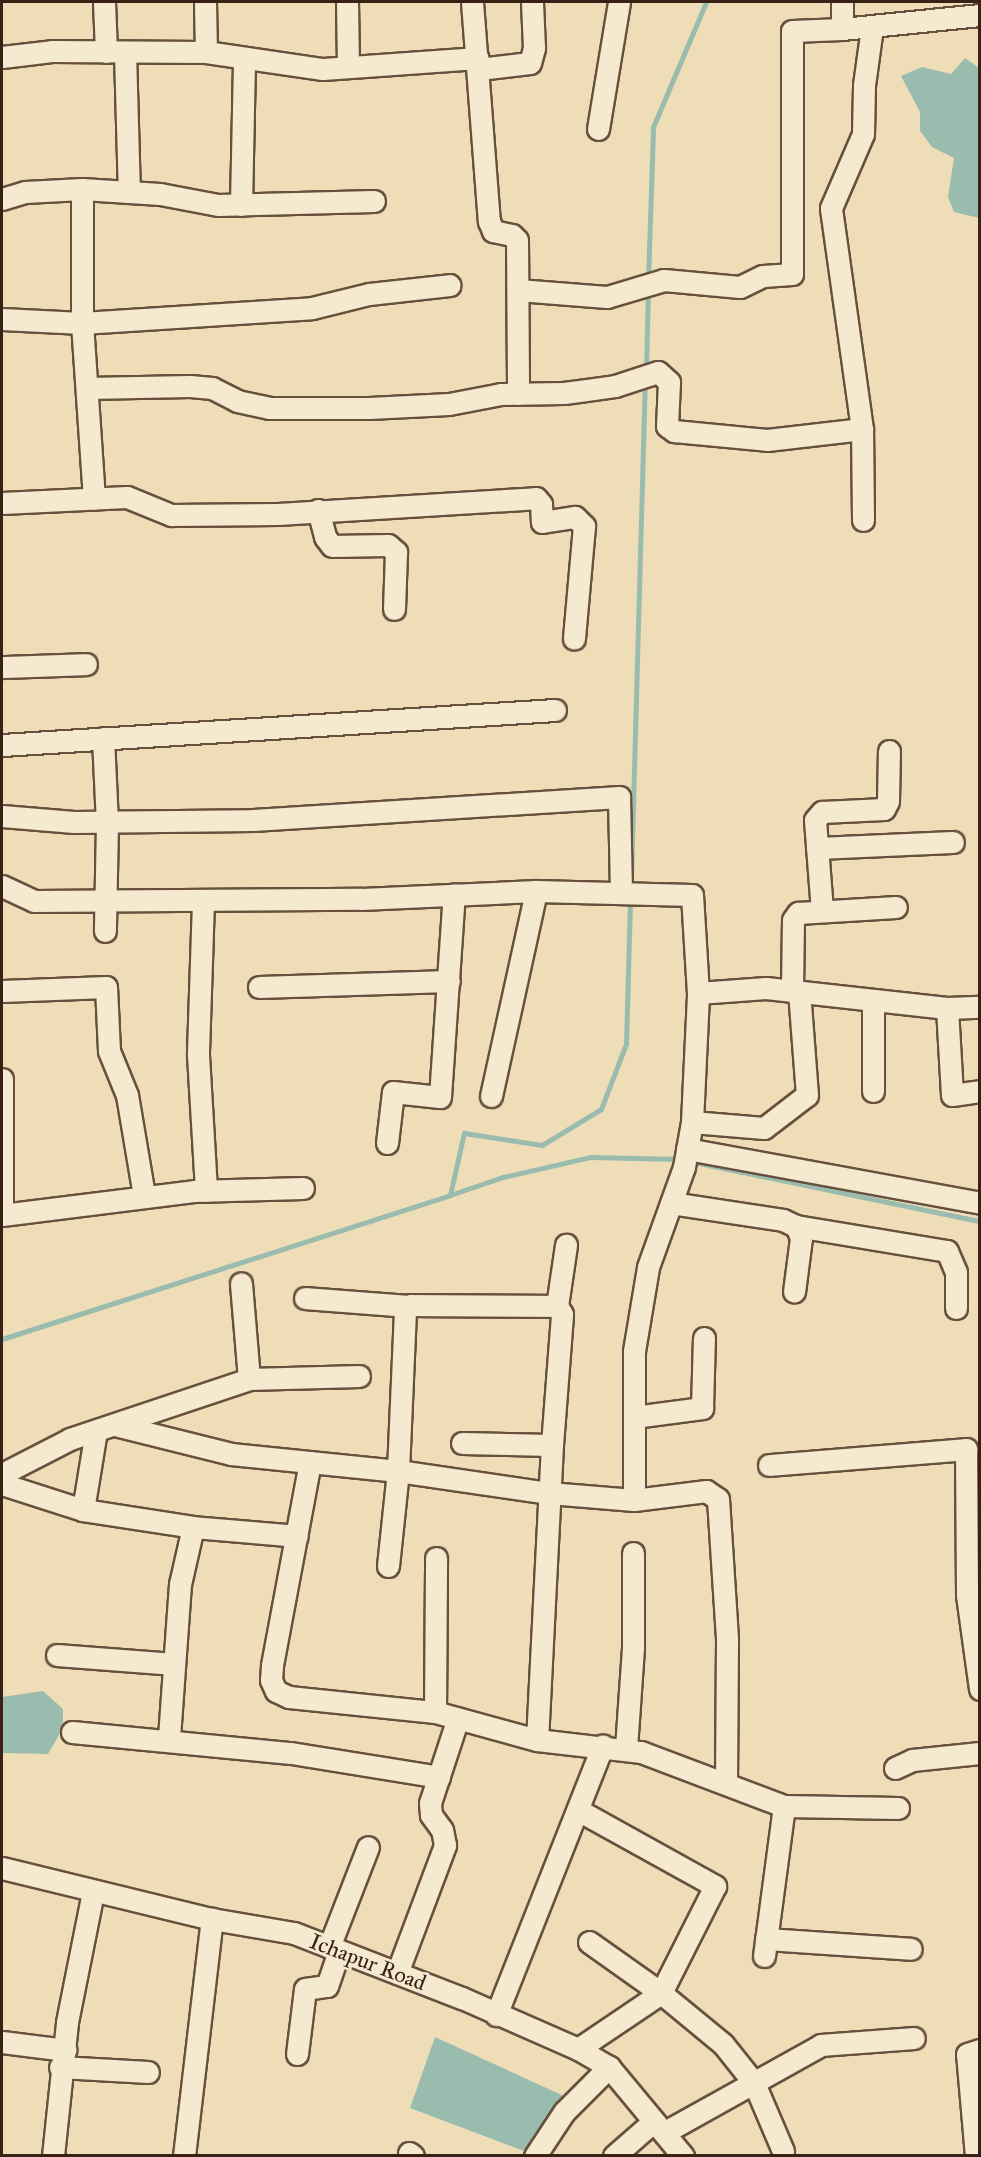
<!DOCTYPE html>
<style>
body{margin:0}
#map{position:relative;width:981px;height:2157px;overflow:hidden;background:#efddb7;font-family:"IM FELL Great Primer",serif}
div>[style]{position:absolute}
.water>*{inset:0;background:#9abcaf}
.stream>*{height:5px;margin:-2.5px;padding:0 2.5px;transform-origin:2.5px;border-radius:2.5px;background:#9abcaf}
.roads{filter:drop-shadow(2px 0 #67503e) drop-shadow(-2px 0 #67503e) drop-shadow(0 2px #67503e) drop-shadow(0 -2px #67503e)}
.minor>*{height:21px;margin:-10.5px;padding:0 10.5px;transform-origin:10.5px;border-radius:10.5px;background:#f5e9d0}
span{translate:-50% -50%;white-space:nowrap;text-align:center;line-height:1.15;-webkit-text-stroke:5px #f5e9d0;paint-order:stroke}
.street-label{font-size:22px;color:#3a2116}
.frame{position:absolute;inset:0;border:3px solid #3a2116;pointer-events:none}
</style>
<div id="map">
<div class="water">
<div style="clip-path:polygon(965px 58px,979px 68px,979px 218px,954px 212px,948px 197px,954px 158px,932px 147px,920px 131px,920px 112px,901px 76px,922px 67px,951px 74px)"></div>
<div style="clip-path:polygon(43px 1691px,63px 1709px,63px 1728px,48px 1754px,2px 1753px,2px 1697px)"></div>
<div style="clip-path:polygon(435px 2037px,566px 2097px,532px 2154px,410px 2108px)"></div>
</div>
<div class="stream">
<div style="left:648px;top:280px;width:153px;rotate:-88.1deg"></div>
<div style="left:653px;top:127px;width:136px;rotate:-67deg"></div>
<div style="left:646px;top:370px;width:80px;rotate:-88.6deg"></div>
<div style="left:631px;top:877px;width:494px;rotate:-88.4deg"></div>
<div style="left:689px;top:1161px;width:297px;rotate:11.7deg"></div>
<div style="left:450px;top:1195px;width:56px;rotate:-18.8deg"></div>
<div style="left:503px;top:1177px;width:89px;rotate:-12.9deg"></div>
<div style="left:590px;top:1157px;width:90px;rotate:1.3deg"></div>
<div style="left:2px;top:1339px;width:471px;rotate:-17.8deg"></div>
<div style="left:450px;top:1195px;width:64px;rotate:-77.3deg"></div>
<div style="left:464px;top:1133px;width:79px;rotate:8.7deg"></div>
<div style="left:542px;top:1145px;width:69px;rotate:-31.4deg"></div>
<div style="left:601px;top:1109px;width:70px;rotate:-69deg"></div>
<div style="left:626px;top:1044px;width:146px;rotate:-88.4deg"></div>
</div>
<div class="roads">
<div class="minor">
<div style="left:104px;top:2px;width:50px;rotate:87.7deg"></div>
<div style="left:205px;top:2px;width:50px;rotate:88.9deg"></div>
<div style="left:347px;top:2px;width:65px;rotate:89.1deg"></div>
<div style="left:472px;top:2px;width:220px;rotate:85.6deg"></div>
<div style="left:489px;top:221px;width:11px;rotate:68deg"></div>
<div style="left:493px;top:231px;width:19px;rotate:12deg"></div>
<div style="left:512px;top:235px;width:7px;rotate:45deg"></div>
<div style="left:517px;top:240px;width:154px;rotate:89.6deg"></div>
<div style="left:842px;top:29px;width:139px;rotate:-5.8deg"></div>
<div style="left:125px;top:52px;width:140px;rotate:88.4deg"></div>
<div style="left:2px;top:57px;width:50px;rotate:-6.8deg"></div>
<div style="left:52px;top:51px;width:154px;rotate:0.4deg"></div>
<div style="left:206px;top:52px;width:118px;rotate:8.3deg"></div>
<div style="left:323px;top:69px;width:155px;rotate:-4.1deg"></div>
<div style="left:479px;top:69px;width:51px;rotate:-6.7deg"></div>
<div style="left:530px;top:63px;width:16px;rotate:-75deg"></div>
<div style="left:534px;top:48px;width:46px;rotate:-92.5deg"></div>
<div style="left:598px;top:129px;width:129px;rotate:-80.6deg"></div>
<div style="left:82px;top:189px;width:134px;rotate:90deg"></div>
<div style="left:82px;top:323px;width:176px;rotate:86.1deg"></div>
<div style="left:2px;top:199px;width:24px;rotate:-17deg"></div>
<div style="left:25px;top:192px;width:57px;rotate:-3deg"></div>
<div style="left:82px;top:189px;width:78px;rotate:3.7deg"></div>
<div style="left:160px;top:194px;width:59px;rotate:10.7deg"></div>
<div style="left:218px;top:205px;width:156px;rotate:-1.5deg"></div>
<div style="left:241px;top:205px;width:147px;rotate:-88.8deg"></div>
<div style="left:518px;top:290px;width:89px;rotate:4.5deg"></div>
<div style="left:607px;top:297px;width:59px;rotate:-16.6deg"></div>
<div style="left:664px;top:280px;width:76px;rotate:5.3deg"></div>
<div style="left:740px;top:287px;width:25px;rotate:-26deg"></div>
<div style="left:763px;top:276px;width:29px;rotate:-4deg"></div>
<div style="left:792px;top:274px;width:243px;rotate:-90deg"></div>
<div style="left:792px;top:31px;width:50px;rotate:-2.3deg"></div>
<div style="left:842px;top:29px;width:27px;rotate:-90deg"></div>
<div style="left:2px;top:319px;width:80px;rotate:2.9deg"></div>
<div style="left:82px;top:323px;width:230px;rotate:-3.7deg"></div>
<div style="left:312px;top:308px;width:59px;rotate:-13.8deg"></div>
<div style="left:369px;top:294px;width:81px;rotate:-6.3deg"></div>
<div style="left:87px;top:388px;width:103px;rotate:-1.1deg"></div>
<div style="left:190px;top:386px;width:22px;rotate:5deg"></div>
<div style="left:212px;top:388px;width:28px;rotate:27deg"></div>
<div style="left:237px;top:401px;width:33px;rotate:12deg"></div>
<div style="left:269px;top:408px;width:100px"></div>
<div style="left:369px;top:408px;width:80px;rotate:-2.9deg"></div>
<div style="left:449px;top:404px;width:53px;rotate:-10.9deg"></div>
<div style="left:501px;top:394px;width:63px;rotate:-0.9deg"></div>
<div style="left:564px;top:393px;width:51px;rotate:-7.8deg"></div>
<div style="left:615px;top:386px;width:45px;rotate:-18deg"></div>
<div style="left:658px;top:372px;width:15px;rotate:42deg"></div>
<div style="left:669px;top:382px;width:44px;rotate:92.6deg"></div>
<div style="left:667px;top:426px;width:9px;rotate:36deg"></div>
<div style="left:674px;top:431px;width:93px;rotate:5.5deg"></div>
<div style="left:767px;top:440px;width:96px;rotate:-6.6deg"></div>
<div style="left:2px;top:503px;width:125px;rotate:-2.7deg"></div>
<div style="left:127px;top:497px;width:48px;rotate:22.2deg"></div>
<div style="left:171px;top:515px;width:107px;rotate:-0.5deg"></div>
<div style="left:278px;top:514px;width:258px;rotate:-3.5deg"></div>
<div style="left:536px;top:498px;width:8px;rotate:50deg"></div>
<div style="left:541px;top:504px;width:18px;rotate:87deg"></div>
<div style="left:542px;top:522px;width:33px;rotate:-9deg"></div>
<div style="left:575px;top:517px;width:13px;rotate:45deg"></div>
<div style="left:584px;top:526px;width:113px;rotate:95.1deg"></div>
<div style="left:318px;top:510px;width:28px;rotate:75deg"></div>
<div style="left:325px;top:537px;width:11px;rotate:52deg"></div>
<div style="left:332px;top:546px;width:56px;rotate:-1deg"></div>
<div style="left:388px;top:545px;width:11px;rotate:41deg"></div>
<div style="left:396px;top:552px;width:57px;rotate:92deg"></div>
<div style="left:863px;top:520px;width:91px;rotate:-90.6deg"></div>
<div style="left:862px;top:429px;width:223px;rotate:-98deg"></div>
<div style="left:831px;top:208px;width:81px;rotate:-66.6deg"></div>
<div style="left:863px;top:134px;width:49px;rotate:-88.8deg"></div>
<div style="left:864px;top:85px;width:59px;rotate:-82.1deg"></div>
<div style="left:2px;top:667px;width:84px;rotate:-2deg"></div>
<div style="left:103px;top:738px;width:84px;rotate:87.3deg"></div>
<div style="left:107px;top:822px;width:109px;rotate:91.1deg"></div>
<div style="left:2px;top:745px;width:554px;rotate:-3.62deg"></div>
<div style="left:2px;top:816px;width:72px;rotate:4.8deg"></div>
<div style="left:74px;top:822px;width:179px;rotate:-0.6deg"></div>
<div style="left:253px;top:820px;width:367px;rotate:-3.6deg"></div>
<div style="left:619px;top:797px;width:94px;rotate:88.8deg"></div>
<div style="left:817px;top:848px;width:136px;rotate:-2.5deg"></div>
<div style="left:2px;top:886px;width:35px;rotate:25deg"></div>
<div style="left:34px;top:901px;width:327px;rotate:-0.4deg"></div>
<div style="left:361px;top:899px;width:175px;rotate:-2.6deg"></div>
<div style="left:536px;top:891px;width:156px;rotate:1.5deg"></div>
<div style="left:692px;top:895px;width:98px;rotate:86.5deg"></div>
<div style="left:698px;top:993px;width:68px;rotate:-4.2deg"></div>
<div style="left:766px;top:988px;width:182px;rotate:6.3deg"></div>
<div style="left:947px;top:1008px;width:33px;rotate:-2deg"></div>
<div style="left:203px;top:901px;width:154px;rotate:91.9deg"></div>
<div style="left:198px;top:1055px;width:136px;rotate:86.6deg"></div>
<div style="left:822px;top:911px;width:91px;rotate:-94.4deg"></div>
<div style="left:815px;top:820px;width:11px;rotate:-49deg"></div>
<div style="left:822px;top:812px;width:62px;rotate:-2.8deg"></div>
<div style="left:884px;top:809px;width:9px;rotate:-63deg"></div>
<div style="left:888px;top:801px;width:50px;rotate:-88.9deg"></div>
<div style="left:259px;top:987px;width:190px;rotate:-1.8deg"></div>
<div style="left:2px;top:991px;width:104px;rotate:-2.2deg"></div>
<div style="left:106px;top:987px;width:64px;rotate:87.3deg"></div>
<div style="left:109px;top:1051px;width:48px;rotate:67.8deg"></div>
<div style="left:127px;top:1095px;width:102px;rotate:80.4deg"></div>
<div style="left:792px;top:991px;width:71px;rotate:-89.2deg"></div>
<div style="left:793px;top:920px;width:9px;rotate:-54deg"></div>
<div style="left:798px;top:913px;width:98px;rotate:-3.5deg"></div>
<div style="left:873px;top:1000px;width:91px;rotate:90deg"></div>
<div style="left:947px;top:1008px;width:87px;rotate:86.7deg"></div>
<div style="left:952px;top:1095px;width:28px;rotate:-8deg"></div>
<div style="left:2px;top:1079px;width:136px;rotate:90deg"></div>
<div style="left:491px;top:1096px;width:210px;rotate:-77.6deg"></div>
<div style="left:692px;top:1122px;width:129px;rotate:-87.3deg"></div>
<div style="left:387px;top:1143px;width:51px;rotate:-83.3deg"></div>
<div style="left:393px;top:1092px;width:47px;rotate:6.1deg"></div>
<div style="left:440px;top:1097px;width:203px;rotate:-86.1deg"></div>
<div style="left:687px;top:1149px;width:298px;rotate:10.4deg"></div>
<div style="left:671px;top:1203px;width:113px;rotate:8.6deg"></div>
<div style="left:783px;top:1220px;width:14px;rotate:25deg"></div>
<div style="left:796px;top:1226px;width:13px;rotate:67deg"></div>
<div style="left:801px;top:1238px;width:54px;rotate:97.4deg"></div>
<div style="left:2px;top:1215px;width:193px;rotate:-7.1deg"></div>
<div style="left:194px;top:1191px;width:109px;rotate:-1.6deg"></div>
<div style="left:796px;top:1226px;width:153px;rotate:9.4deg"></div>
<div style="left:947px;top:1251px;width:23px;rotate:67deg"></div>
<div style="left:956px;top:1272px;width:36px;rotate:90deg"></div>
<div style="left:305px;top:1298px;width:103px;rotate:4.4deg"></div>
<div style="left:249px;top:1379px;width:110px;rotate:-1.6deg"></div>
<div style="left:634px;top:1417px;width:69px;rotate:-7.5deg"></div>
<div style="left:702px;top:1408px;width:70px;rotate:-88.4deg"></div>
<div style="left:115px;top:1425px;width:120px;rotate:14deg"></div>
<div style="left:231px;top:1454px;width:168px;rotate:5.8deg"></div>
<div style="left:398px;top:1471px;width:153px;rotate:8.3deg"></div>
<div style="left:549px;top:1493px;width:85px;rotate:4.7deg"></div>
<div style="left:634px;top:1500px;width:149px;rotate:-90deg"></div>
<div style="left:634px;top:1351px;width:85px;rotate:-80.5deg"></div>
<div style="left:648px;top:1267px;width:106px;rotate:-70.2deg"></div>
<div style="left:684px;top:1167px;width:46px;rotate:-79.9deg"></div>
<div style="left:692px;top:1122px;width:72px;rotate:4.8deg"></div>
<div style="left:764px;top:1128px;width:54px;rotate:-37.5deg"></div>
<div style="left:807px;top:1095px;width:104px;rotate:-94.4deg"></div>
<div style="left:462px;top:1443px;width:90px;rotate:1.3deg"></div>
<div style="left:552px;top:1445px;width:295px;rotate:92.9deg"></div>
<div style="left:552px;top:1445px;width:131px;rotate:-85.6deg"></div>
<div style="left:562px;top:1314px;width:9px;rotate:-122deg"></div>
<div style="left:557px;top:1306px;width:62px;rotate:-81.6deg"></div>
<div style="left:310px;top:1462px;width:208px;rotate:100.6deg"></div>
<div style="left:272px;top:1666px;width:14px;rotate:94deg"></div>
<div style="left:271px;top:1680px;width:12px;rotate:66deg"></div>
<div style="left:276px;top:1691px;width:14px;rotate:25deg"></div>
<div style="left:289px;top:1697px;width:147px;rotate:5.9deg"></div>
<div style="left:435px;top:1712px;width:106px;rotate:15.4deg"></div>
<div style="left:537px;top:1740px;width:105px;rotate:6.6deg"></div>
<div style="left:641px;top:1752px;width:153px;rotate:20.7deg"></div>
<div style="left:784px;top:1806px;width:114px;rotate:1deg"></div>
<div style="left:769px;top:1465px;width:198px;rotate:-4.6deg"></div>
<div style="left:966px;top:1449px;width:146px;rotate:89.6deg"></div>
<div style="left:967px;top:1595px;width:95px;rotate:82.1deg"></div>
<div style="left:2px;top:1474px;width:76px;rotate:-27.2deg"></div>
<div style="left:70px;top:1439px;width:189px;rotate:-18.5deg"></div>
<div style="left:249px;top:1379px;width:96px;rotate:-94.8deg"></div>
<div style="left:2px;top:1484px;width:85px;rotate:17.8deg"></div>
<div style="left:83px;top:1510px;width:111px;rotate:8.8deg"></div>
<div style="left:193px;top:1527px;width:58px;rotate:102.8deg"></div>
<div style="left:180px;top:1584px;width:155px;rotate:94.1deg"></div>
<div style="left:634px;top:1500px;width:73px;rotate:-7.1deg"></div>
<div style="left:706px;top:1491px;width:14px;rotate:34deg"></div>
<div style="left:718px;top:1499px;width:141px;rotate:86.3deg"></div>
<div style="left:727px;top:1640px;width:141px;rotate:90.4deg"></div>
<div style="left:83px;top:1510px;width:80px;rotate:-80.7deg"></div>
<div style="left:193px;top:1527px;width:104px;rotate:4.9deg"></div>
<div style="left:388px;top:1566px;width:96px;rotate:-84deg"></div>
<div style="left:398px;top:1471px;width:162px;rotate:-87.5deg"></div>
<div style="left:405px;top:1309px;width:7px;rotate:-34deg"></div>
<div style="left:411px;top:1305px;width:146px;rotate:0.4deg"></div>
<div style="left:57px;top:1655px;width:117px;rotate:4.4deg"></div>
<div style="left:435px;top:1712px;width:154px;rotate:-89.6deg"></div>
<div style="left:72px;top:1732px;width:220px;rotate:5.5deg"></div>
<div style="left:291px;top:1753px;width:150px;rotate:9.2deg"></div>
<div style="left:626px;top:1748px;width:101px;rotate:-86deg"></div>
<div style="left:633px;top:1647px;width:94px;rotate:-90deg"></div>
<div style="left:895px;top:1768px;width:19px;rotate:-25deg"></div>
<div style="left:912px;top:1760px;width:68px;rotate:-5.9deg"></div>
<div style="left:578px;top:1810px;width:157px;rotate:29deg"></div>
<div style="left:715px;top:1886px;width:120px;rotate:116.8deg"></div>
<div style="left:661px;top:1993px;width:100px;rotate:146deg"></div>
<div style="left:2px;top:1868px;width:216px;rotate:13.7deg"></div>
<div style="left:212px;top:1919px;width:83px;rotate:9.7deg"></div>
<div style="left:294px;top:1933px;width:180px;rotate:21.2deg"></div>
<div style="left:462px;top:1998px;width:127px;rotate:23.7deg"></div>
<div style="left:578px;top:2049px;width:36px;rotate:30deg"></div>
<div style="left:609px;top:2067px;width:116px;rotate:50.3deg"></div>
<div style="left:766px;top:1939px;width:145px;rotate:3.9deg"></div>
<div style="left:589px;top:1942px;width:88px;rotate:35.3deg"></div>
<div style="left:661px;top:1993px;width:80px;rotate:39.4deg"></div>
<div style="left:723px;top:2044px;width:50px;rotate:51.5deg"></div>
<div style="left:754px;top:2083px;width:74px;rotate:66.9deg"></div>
<div style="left:329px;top:1947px;width:107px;rotate:-68.7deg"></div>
<div style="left:764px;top:1956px;width:151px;rotate:-82.4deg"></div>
<div style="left:397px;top:1973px;width:137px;rotate:-69.4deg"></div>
<div style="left:445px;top:1845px;width:15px;rotate:-101deg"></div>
<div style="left:442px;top:1830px;width:19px;rotate:-126deg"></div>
<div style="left:431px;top:1815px;width:12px;rotate:-95deg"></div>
<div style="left:430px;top:1803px;width:89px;rotate:-71.8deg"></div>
<div style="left:496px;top:2015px;width:290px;rotate:-68.4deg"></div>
<div style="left:2px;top:2042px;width:64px;rotate:7.2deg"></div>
<div style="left:297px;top:2054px;width:65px;rotate:-83deg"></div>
<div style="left:305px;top:1989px;width:22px;rotate:-8deg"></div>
<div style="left:327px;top:1986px;width:37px;rotate:-71deg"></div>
<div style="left:60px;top:2067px;width:88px;rotate:3.3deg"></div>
<div style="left:665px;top:2132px;width:179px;rotate:-29.1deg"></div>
<div style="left:821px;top:2045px;width:93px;rotate:-4.3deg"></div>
<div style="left:409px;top:2153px;width:5px;rotate:37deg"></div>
<div style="left:53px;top:2156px;width:135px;rotate:-84deg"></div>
<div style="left:67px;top:2022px;width:133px;rotate:-78.7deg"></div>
<div style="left:184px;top:2156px;width:239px;rotate:-83.3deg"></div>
<div style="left:535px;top:2156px;width:53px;rotate:-56.6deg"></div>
<div style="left:564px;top:2112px;width:64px;rotate:-45deg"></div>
<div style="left:614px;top:2156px;width:53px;rotate:-41.2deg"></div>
<div style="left:976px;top:2156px;width:102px;rotate:-95deg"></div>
<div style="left:967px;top:2054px;width:14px;rotate:-17deg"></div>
</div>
</div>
<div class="street-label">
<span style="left:368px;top:1962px;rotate:21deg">Ichapur Road</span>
</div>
<div class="frame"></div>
</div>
